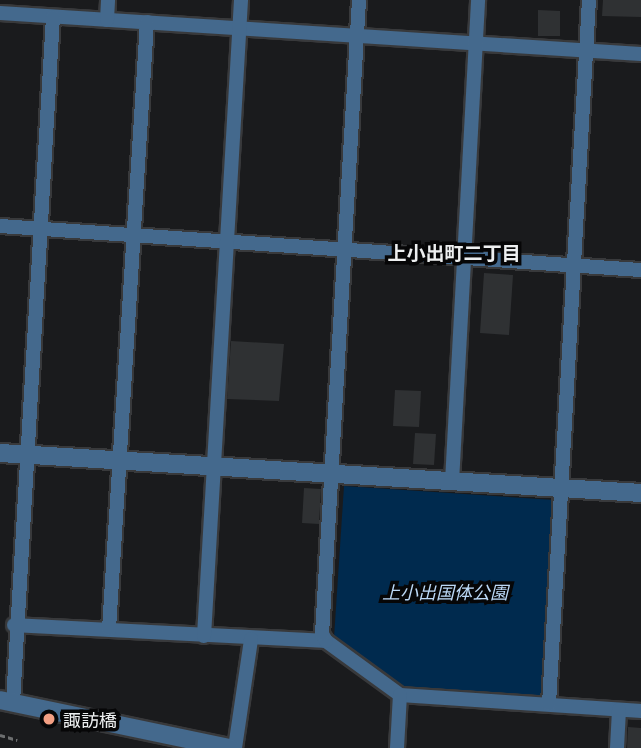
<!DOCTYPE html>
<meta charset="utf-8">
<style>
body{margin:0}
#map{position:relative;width:641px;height:748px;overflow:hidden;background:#1a1b1d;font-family:Georgia,"Noto Sans JP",serif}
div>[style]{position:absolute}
.green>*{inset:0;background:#002a4e}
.building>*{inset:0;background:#2f3133}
.path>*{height:2.5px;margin-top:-1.25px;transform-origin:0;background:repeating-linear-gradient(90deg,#6c6e6f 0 5px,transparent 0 8.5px)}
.roads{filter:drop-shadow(2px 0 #38393b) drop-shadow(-2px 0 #38393b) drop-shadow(0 2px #38393b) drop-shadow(0 -2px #38393b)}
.minor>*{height:14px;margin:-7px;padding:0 7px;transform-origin:7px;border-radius:7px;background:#44698d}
.tertiary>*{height:18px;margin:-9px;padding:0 9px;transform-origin:9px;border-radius:9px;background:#44698d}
.dots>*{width:19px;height:19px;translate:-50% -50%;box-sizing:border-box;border:4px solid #060607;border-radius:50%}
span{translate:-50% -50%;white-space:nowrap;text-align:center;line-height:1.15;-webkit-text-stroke:7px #060607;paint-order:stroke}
.park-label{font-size:18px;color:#bbd8f6;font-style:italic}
.poi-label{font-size:18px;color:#edeff0}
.left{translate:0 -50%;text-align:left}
.neighbourhood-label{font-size:19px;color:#edeff0;font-weight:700}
</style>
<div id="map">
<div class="green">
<div style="clip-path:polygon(344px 486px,555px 500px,545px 697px,402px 687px,334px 638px)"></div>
</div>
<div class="building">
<div style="clip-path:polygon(603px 0,641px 0,641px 17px,602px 16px)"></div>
<div style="clip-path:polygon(538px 10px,560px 11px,560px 36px,538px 36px)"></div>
<div style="clip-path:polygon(484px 273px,513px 275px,509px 335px,480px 333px)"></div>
<div style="clip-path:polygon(231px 341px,284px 344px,279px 401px,227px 399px)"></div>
<div style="clip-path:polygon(395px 390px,421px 391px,419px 427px,393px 426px)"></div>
<div style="clip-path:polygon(415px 433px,436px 434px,434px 465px,413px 464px)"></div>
<div style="clip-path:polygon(304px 488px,321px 489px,319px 524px,302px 523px)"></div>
<div style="clip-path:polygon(628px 727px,641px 728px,641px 748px,627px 748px)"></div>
</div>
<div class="path">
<div style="left:0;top:735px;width:18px;rotate:16deg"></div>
</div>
<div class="roads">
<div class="minor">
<div style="left:0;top:13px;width:642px;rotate:3.66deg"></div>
<div style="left:107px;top:20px;width:20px;rotate:-87deg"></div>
<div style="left:0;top:226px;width:643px;rotate:3.93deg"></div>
<div style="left:452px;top:482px;width:483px;rotate:-86.9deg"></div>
<div style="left:14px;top:625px;width:312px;rotate:2.9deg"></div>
<div style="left:326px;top:641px;width:92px;rotate:36.1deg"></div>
<div style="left:400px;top:695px;width:242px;rotate:3.8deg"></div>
<div style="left:109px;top:629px;width:608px;rotate:-86.42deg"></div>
<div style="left:204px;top:636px;width:637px;rotate:-86.67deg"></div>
<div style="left:326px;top:641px;width:8px;rotate:-120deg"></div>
<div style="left:322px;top:634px;width:635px;rotate:-86.66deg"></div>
<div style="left:13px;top:702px;width:686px;rotate:-86.66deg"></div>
<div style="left:549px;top:704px;width:705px;rotate:-86.75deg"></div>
<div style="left:235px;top:748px;width:110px;rotate:-81.6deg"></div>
<div style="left:397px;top:748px;width:53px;rotate:-86.8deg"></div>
<div style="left:617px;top:748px;width:38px;rotate:-87deg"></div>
</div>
<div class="tertiary">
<div style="left:0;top:453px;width:642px;rotate:3.57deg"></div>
<div style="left:0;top:700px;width:234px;rotate:11.8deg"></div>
</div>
</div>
<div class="dots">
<div style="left:49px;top:719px;background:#f39f83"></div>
</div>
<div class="park-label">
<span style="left:445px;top:591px">上小出国体公園</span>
</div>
<div class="poi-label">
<span class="left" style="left:63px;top:719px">諏訪橋</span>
</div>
<div class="neighbourhood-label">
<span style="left:454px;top:252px">上小出町二丁目</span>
</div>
</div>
